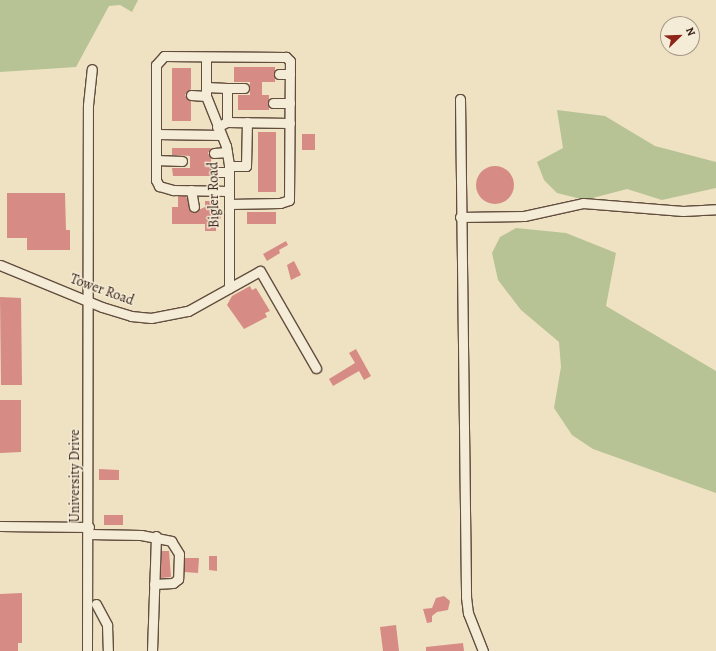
<!DOCTYPE html>
<style>
body{margin:0}
#map{position:relative;width:716px;height:651px;overflow:hidden;background:#efe2c2;font-family:Alegreya,serif}
div>[style]{position:absolute}
.green>*{inset:0;background:#b7c394}
.building>*{inset:0;background:#d68c84}
.round{border-radius:50%}
.roads{filter:drop-shadow(1px 0 #624e3f) drop-shadow(-1px 0 #624e3f) drop-shadow(0 1px #624e3f) drop-shadow(0 -1px #624e3f)}
.minor>*{height:9px;margin:-4.5px;padding:0 4.5px;transform-origin:4.5px;border-radius:4.5px;background:#f5ecd7}
span{translate:-50% -50%;white-space:nowrap;text-align:center;line-height:1.15;-webkit-text-stroke:3px #f5ecd7;paint-order:stroke}
.street-label{font-size:14px;color:#331d13}
.north{position:absolute;left:660px;top:16px;width:40px;height:40px;box-sizing:border-box;background:#f5ecd7;border:1px solid #a79989;border-radius:50%;rotate:67deg;font-size:11px;font-weight:700;line-height:16px;text-align:center;color:#331d13}
.north::after{content:'';display:block;margin:auto;width:14px;height:18px;background:#8f2418;clip-path:polygon(50% 0,100% 100%,50% 72%,0 100%)}
</style>
<div id="map">
<div class="green">
<div style="clip-path:polygon(0 0,138px 0,132px 12px,120px 5px,109px 6px,76px 67px,0 72px)"></div>
<div style="clip-path:polygon(557px 110px,605px 116px,655px 146px,716px 162px,716px 188px,662px 200px,627px 189px,585px 200px,557px 193px,544px 180px,537px 162px,563px 148px)"></div>
<div style="clip-path:polygon(516px 228px,566px 233px,616px 253px,606px 306px,716px 371px,716px 493px,593px 449px,572px 435px,554px 408px,561px 367px,559px 342px,521px 310px,498px 280px,492px 253px,500px 237px)"></div>
</div>
<div class="building">
<div style="clip-path:polygon(234px 67px,275px 67px,275px 82px,262px 82px,262px 95px,269px 95px,269px 110px,238px 110px,238px 95px,250px 95px,250px 82px,234px 82px)"></div>
<div style="clip-path:polygon(172px 68px,191px 68px,191px 89px,185px 95px,191px 101px,191px 121px,172px 121px)"></div>
<div style="clip-path:polygon(258px 132px,276px 132px,276px 192px,258px 192px)"></div>
<div style="clip-path:polygon(302px 134px,315px 134px,315px 150px,302px 150px)"></div>
<div style="clip-path:polygon(172px 148px,211px 148px,208px 153px,211px 158px,211px 176px,173px 176px,172px 168px,190px 168px,190px 156px,172px 155px)"></div>
<div class="round" style="left:476px;top:166px;width:38px;height:38px"></div>
<div style="clip-path:polygon(7px 193px,65px 193px,66px 230px,70px 230px,70px 250px,27px 250px,27px 238px,7px 238px)"></div>
<div style="clip-path:polygon(178px 196px,186px 196px,192px 213px,205px 207px,205px 201px,216px 201px,221px 218px,216px 223px,216px 231px,205px 231px,205px 224px,172px 224px,172px 207px,178px 207px)"></div>
<div style="clip-path:polygon(247px 212px,276px 212px,276px 224px,247px 224px)"></div>
<div style="clip-path:polygon(286px 241px,288px 245px,279px 250px,280px 253px,267px 261px,263px 254px)"></div>
<div style="clip-path:polygon(294px 261px,301px 275px,291px 280px,287px 265px)"></div>
<div style="clip-path:polygon(250px 286px,252px 290px,256px 288px,270px 311px,265px 313px,267px 317px,244px 329px,227px 305px,232px 296px)"></div>
<div style="clip-path:polygon(0 297px,21px 298px,22px 385px,1px 385px)"></div>
<div style="clip-path:polygon(356px 349px,371px 376px,364px 380px,359px 371px,333px 386px,329px 379px,355px 363px,349px 353px)"></div>
<div style="clip-path:polygon(0 400px,21px 400px,21px 452px,0 453px)"></div>
<div style="clip-path:polygon(99px 469px,119px 470px,119px 480px,99px 480px)"></div>
<div style="clip-path:polygon(104px 515px,123px 515px,123px 525px,104px 525px)"></div>
<div style="clip-path:polygon(161px 551px,169px 551px,171px 577px,161px 578px)"></div>
<div style="clip-path:polygon(209px 556px,217px 556px,217px 571px,209px 570px)"></div>
<div style="clip-path:polygon(185px 558px,199px 558px,198px 573px,184px 572px)"></div>
<div style="clip-path:polygon(22px 593px,22px 643px,18px 643px,18px 651px,0 651px,0 594px)"></div>
<div style="clip-path:polygon(444px 596px,450px 601px,448px 610px,437px 612px,432px 616px,432px 622px,427px 623px,423px 609px,432px 608px,436px 598px)"></div>
<div style="clip-path:polygon(396px 625px,399px 651px,383px 651px,380px 627px)"></div>
<div style="clip-path:polygon(463px 643px,464px 651px,426px 651px,426px 647px)"></div>
</div>
<div class="roads">
<div class="minor">
<div style="left:206px;top:58px;width:38px;rotate:90deg"></div>
<div style="left:206px;top:96px;width:54px;rotate:68.2deg"></div>
<div style="left:226px;top:146px;width:19px;rotate:81deg"></div>
<div style="left:229px;top:165px;width:123px;rotate:90deg"></div>
<div style="left:279px;top:74px;width:11px"></div>
<div style="left:206px;top:87px;width:21px;rotate:3deg"></div>
<div style="left:227px;top:88px;width:34px;rotate:90deg"></div>
<div style="left:227px;top:88px;width:17px"></div>
<div style="left:191px;top:95px;width:15px;rotate:4deg"></div>
<div style="left:460px;top:99px;width:498px;rotate:89.3deg"></div>
<div style="left:466px;top:597px;width:16px;rotate:83deg"></div>
<div style="left:468px;top:613px;width:41px;rotate:68.5deg"></div>
<div style="left:273px;top:103px;width:17px"></div>
<div style="left:217px;top:127px;width:11px;rotate:-27deg"></div>
<div style="left:227px;top:122px;width:63px;rotate:0.9deg"></div>
<div style="left:157px;top:134px;width:64px;rotate:0.9deg"></div>
<div style="left:214px;top:153px;width:13px;rotate:-4deg"></div>
<div style="left:156px;top:160px;width:26px;rotate:2deg"></div>
<div style="left:229px;top:166px;width:17px"></div>
<div style="left:246px;top:166px;width:44px;rotate:-88.7deg"></div>
<div style="left:215px;top:172px;width:14px"></div>
<div style="left:191px;top:190px;width:17px;rotate:80deg"></div>
<div style="left:229px;top:204px;width:51px;rotate:-1.1deg"></div>
<div style="left:280px;top:203px;width:9px;rotate:-18deg"></div>
<div style="left:289px;top:200px;width:139px;rotate:-89.6deg"></div>
<div style="left:290px;top:61px;width:6px;rotate:-135deg"></div>
<div style="left:286px;top:57px;width:122px;rotate:-179.5deg"></div>
<div style="left:164px;top:56px;width:12px;rotate:132deg"></div>
<div style="left:156px;top:65px;width:115px;rotate:90deg"></div>
<div style="left:156px;top:180px;width:7px;rotate:63deg"></div>
<div style="left:159px;top:186px;width:15px;rotate:16deg"></div>
<div style="left:173px;top:190px;width:56px;rotate:1deg"></div>
<div style="left:460px;top:217px;width:64px;rotate:-0.9deg"></div>
<div style="left:524px;top:216px;width:60px;rotate:-12.4deg"></div>
<div style="left:583px;top:203px;width:100px;rotate:4.6deg"></div>
<div style="left:683px;top:211px;width:33px;rotate:-3deg"></div>
<div style="left:0;top:265px;width:110px;rotate:22.4deg"></div>
<div style="left:102px;top:307px;width:30px;rotate:17deg"></div>
<div style="left:131px;top:316px;width:20px;rotate:6deg"></div>
<div style="left:151px;top:318px;width:38px;rotate:-11deg"></div>
<div style="left:188px;top:311px;width:82px;rotate:-29.1deg"></div>
<div style="left:260px;top:271px;width:112px;rotate:60deg"></div>
<div style="left:0;top:526px;width:89px;rotate:0.6deg"></div>
<div style="left:89px;top:534px;width:52px;rotate:1.1deg"></div>
<div style="left:141px;top:535px;width:31px;rotate:11deg"></div>
<div style="left:171px;top:541px;width:15px;rotate:58deg"></div>
<div style="left:179px;top:554px;width:25px;rotate:92deg"></div>
<div style="left:178px;top:579px;width:6px;rotate:141deg"></div>
<div style="left:173px;top:583px;width:19px;rotate:177deg"></div>
<div style="left:96px;top:604px;width:24px;rotate:62deg"></div>
<div style="left:107px;top:625px;width:26px;rotate:88deg"></div>
<div style="left:87px;top:651px;width:546px;rotate:-89.9deg"></div>
<div style="left:88px;top:105px;width:36px;rotate:-84deg"></div>
<div style="left:152px;top:651px;width:115px;rotate:-88deg"></div>
</div>
</div>
<div class="street-label">
<span style="left:214px;top:195px;rotate:-91deg">Bigler Road</span>
<span style="left:102px;top:290px;rotate:20deg">Tower Road</span>
<span style="left:75px;top:476px;rotate:-90deg">University Drive</span>
</div>
<div class="north">N</div>
</div>
